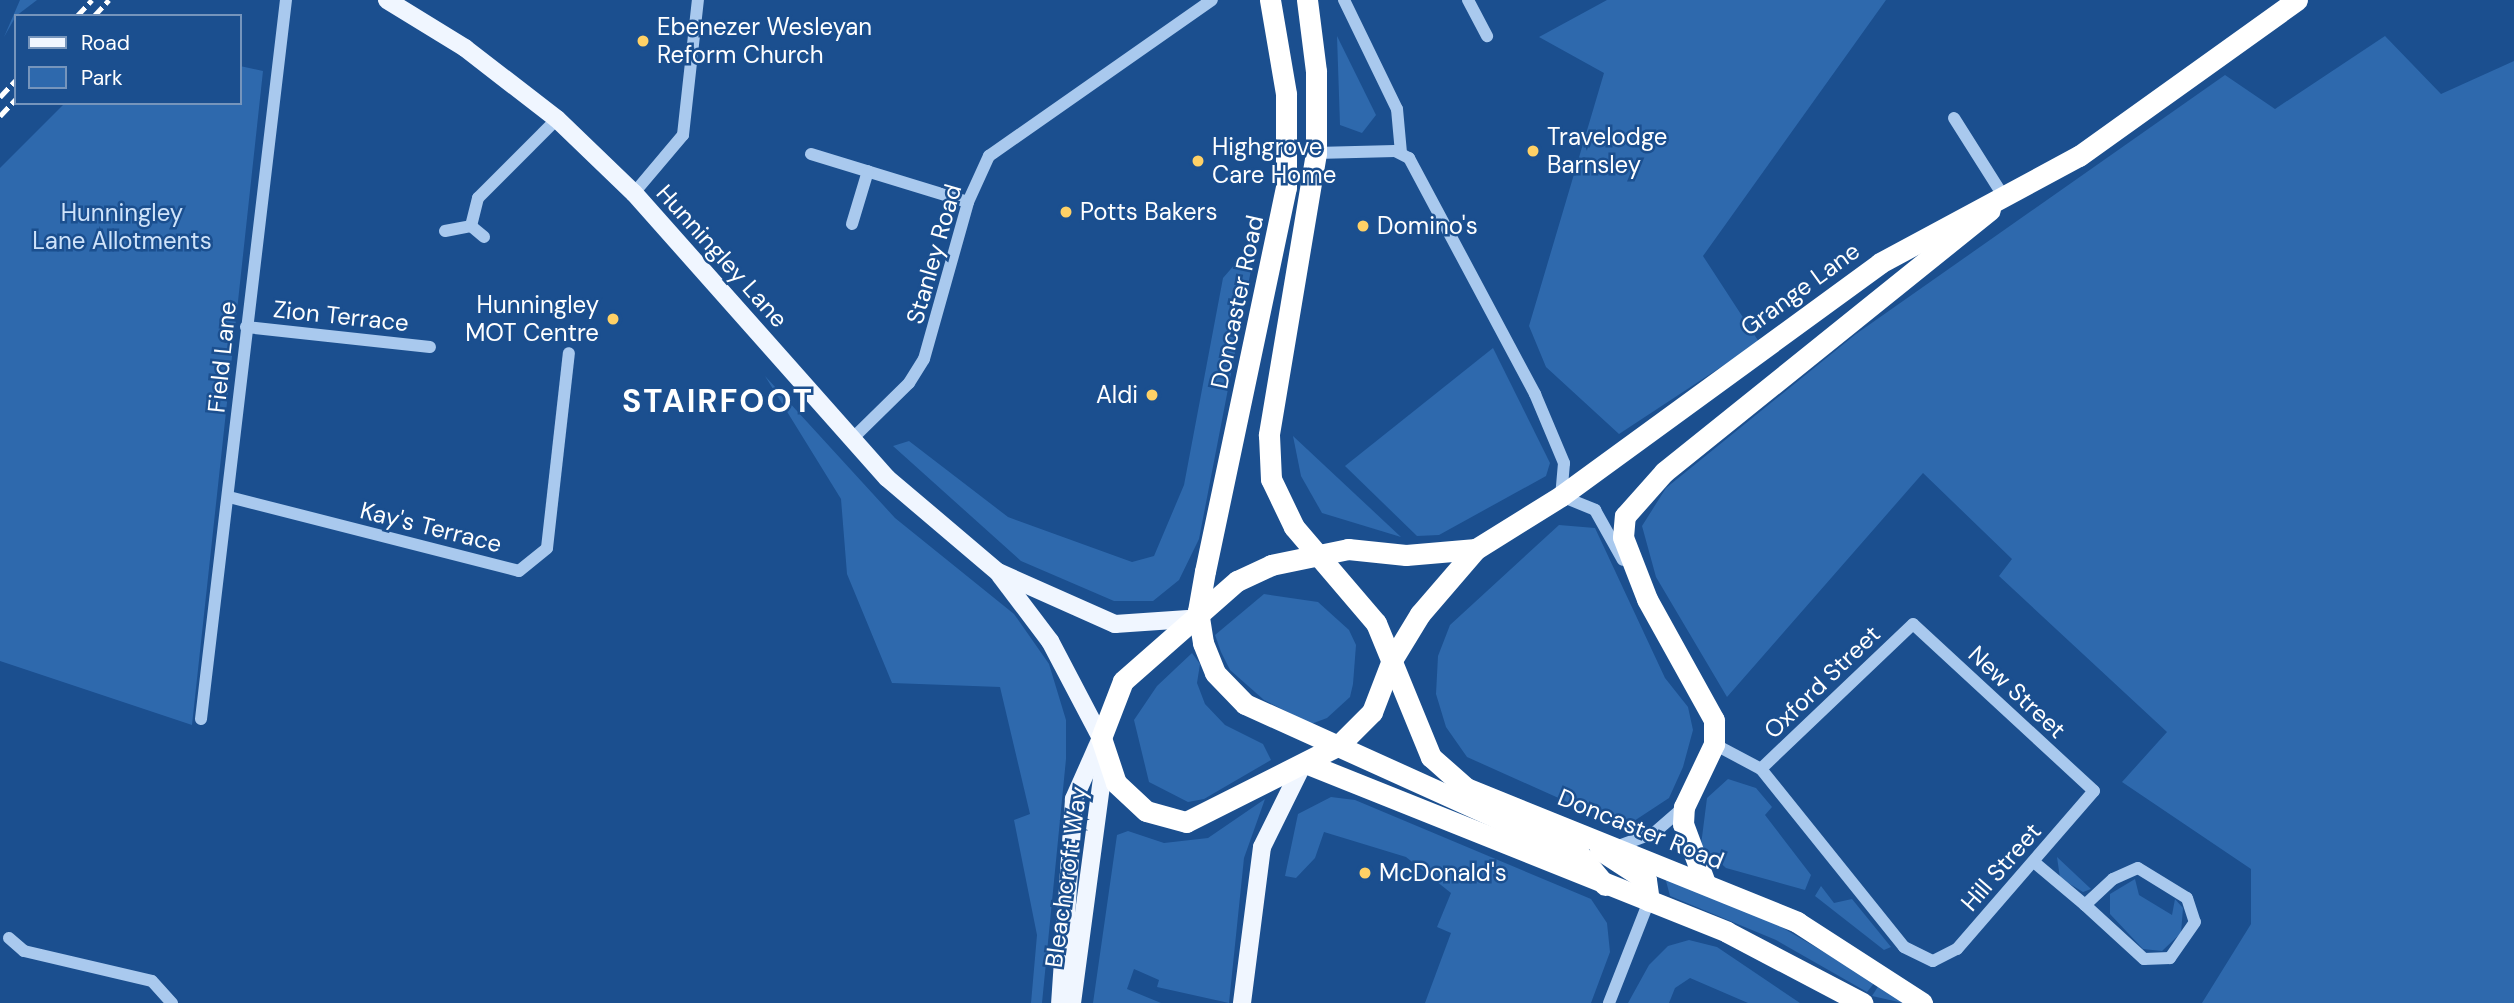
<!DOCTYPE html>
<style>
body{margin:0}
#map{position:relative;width:2514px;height:1003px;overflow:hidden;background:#1b4f8f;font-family:"DM Sans",sans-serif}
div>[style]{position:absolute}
.green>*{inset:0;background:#2e69ad}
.minor>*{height:12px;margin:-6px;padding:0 6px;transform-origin:6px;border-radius:6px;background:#a9c9ee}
.major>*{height:18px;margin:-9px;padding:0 9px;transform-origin:9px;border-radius:9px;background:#f0f6ff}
.highway>*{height:21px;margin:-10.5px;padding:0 10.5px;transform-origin:10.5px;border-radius:10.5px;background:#fff}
.rail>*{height:5px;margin-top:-2.5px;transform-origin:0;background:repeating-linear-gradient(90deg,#fff 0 12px,transparent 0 17px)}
.dots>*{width:19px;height:19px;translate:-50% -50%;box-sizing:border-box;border:4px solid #1b4f8f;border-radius:50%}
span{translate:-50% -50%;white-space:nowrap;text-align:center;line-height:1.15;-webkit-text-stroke:5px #1b4f8f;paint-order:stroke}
.poi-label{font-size:24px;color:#fff}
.left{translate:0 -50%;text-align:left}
.right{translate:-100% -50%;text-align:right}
.park-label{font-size:24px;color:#cfe3fa}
.street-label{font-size:24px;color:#fff}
.district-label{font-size:32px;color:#fff;font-weight:700;letter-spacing:2px}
.legend{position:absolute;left:14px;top:14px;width:228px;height:91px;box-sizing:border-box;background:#1b4f8f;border:2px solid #7695bc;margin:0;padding:9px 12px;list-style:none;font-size:21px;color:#fff}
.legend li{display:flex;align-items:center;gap:14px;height:35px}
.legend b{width:35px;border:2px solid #7695bc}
</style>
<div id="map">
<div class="green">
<div style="clip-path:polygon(20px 0,37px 0,16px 16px,4px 37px)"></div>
<div style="clip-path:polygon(1607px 0,1886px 0,1703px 256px,1759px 342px,1619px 434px,1546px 367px,1529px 326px,1604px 73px,1539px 37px)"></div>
<div style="clip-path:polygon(1337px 36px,1376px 115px,1362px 133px,1340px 125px)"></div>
<div style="clip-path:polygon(2385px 36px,2441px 94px,2514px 61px,2514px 1003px,2202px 1003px,2251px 924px,2251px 869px,2122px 782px,2167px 732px,1999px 576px,2012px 559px,1923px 473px,1727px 697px,1656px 577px,1642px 526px,1666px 488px,1856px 334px,2225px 75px,2275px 109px)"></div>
<div style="clip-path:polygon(240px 66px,263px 71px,192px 725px,0 661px,0 168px,65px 103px,240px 103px)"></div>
<div style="clip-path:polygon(1257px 239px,1199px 539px,1179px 580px,1153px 601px,1114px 601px,1021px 561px,893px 446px,909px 441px,1008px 517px,1132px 562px,1154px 556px,1184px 485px,1223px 278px)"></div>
<div style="clip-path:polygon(1493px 348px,1550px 463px,1546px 476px,1439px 535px,1417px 536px,1345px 466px)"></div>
<div style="clip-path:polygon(765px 376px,895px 518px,1014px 614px,1049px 664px,1066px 720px,1066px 759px,1042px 1003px,1031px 1003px,1037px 935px,1014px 820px,1030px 814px,1000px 687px,892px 683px,847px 574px,841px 499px)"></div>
<div style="clip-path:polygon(1293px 436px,1401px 537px,1322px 513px,1301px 476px)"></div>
<div style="clip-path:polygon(1559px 525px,1595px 528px,1665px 678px,1688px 707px,1693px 730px,1683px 767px,1669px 798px,1634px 821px,1583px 809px,1467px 757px,1446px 727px,1436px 694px,1438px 656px,1450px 625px)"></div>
<div style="clip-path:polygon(1264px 594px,1318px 602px,1349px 630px,1356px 645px,1353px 684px,1350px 697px,1327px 718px,1311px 724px,1264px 700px,1230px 670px,1221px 652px,1215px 635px)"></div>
<div style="clip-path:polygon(1192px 653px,1200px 664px,1197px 683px,1205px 704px,1225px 725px,1263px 744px,1271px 760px,1204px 799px,1188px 802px,1149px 782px,1134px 720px,1157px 686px)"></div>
<div style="clip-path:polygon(1728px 779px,1756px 788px,1772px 807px,1765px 815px,1811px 875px,1805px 890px,1726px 868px,1701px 845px,1707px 798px)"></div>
<div style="clip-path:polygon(1331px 797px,1355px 800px,1591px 899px,1607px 923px,1610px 952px,1591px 1003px,1425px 1003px,1451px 933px,1437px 927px,1451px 893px,1406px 857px,1324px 832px,1315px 858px,1296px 878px,1285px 876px,1298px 814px)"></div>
<div style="clip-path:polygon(1265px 799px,1244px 858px,1229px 1003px,1157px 987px,1159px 980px,1134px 969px,1127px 989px,1161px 1003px,1093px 1003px,1117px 835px,1128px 831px,1164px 843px,1208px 838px)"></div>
<div style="clip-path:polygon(2057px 857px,2091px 889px,2083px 892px,2060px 878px)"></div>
<div style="clip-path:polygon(1665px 877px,1761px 915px,1875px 982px,1867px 992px,1776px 940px,1670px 896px)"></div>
<div style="clip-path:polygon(2135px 879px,2139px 895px,2172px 915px,2175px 899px,2183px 908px,2181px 933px,2162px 951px,2143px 949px,2110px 914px,2110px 894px)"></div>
<div style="clip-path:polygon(1821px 886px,1834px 903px,1852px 899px,1891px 947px,1884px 950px,1815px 896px)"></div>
<div style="clip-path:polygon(1689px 940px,1717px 947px,1800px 1003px,1748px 1003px,1690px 978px,1675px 988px,1669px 1003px,1628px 1003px,1649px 965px,1668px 946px)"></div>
<div style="clip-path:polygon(1879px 985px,1903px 1003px,1872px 996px)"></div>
</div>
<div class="minor">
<div style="left:1344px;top:0;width:121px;rotate:64.1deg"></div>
<div style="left:1397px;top:109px;width:44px;rotate:84.8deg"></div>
<div style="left:1468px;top:0;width:41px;rotate:62.2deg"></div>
<div style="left:1954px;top:118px;width:93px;rotate:57.7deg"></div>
<div style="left:1316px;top:153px;width:79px;rotate:-1.5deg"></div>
<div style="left:1395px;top:151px;width:16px;rotate:27deg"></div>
<div style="left:1409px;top:158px;width:268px;rotate:61.9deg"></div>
<div style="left:1535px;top:394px;width:75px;rotate:67.2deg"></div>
<div style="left:1564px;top:463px;width:33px;rotate:95deg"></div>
<div style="left:1561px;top:496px;width:37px;rotate:22deg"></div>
<div style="left:1595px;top:510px;width:57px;rotate:60.8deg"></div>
<div style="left:811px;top:154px;width:164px;rotate:17deg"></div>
<div style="left:634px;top:193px;width:76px;rotate:-49.8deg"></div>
<div style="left:683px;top:135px;width:136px;rotate:-83.7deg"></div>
<div style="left:852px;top:224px;width:55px;rotate:-73.2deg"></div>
<div style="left:471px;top:226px;width:29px;rotate:-76deg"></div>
<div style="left:478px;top:198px;width:112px;rotate:-45deg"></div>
<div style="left:445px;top:231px;width:26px;rotate:-11deg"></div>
<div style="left:471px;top:226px;width:17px;rotate:40deg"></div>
<div style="left:246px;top:327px;width:185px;rotate:6.2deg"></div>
<div style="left:851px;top:440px;width:81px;rotate:-44.5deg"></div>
<div style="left:909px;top:383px;width:28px;rotate:-58deg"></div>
<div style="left:924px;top:359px;width:163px;rotate:-74.3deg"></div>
<div style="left:968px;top:202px;width:51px;rotate:-65.5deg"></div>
<div style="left:989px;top:156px;width:272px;rotate:-35deg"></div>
<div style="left:229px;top:497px;width:299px;rotate:14.3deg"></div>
<div style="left:519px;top:571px;width:36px;rotate:-39deg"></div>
<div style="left:547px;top:548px;width:196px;rotate:-83.6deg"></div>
<div style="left:201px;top:719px;width:724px;rotate:-83.26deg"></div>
<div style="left:1714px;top:744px;width:53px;rotate:28deg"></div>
<div style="left:1761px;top:769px;width:228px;rotate:51.2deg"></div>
<div style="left:1904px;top:947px;width:32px;rotate:26deg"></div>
<div style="left:1933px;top:961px;width:27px;rotate:-27deg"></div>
<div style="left:1957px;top:949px;width:209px;rotate:-49.1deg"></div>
<div style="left:2094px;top:791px;width:246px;rotate:-137.3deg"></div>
<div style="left:1913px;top:624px;width:210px;rotate:136.4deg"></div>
<div style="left:1616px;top:847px;width:40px;rotate:-20.2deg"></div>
<div style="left:1654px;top:833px;width:40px;rotate:-41deg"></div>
<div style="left:2034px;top:862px;width:67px;rotate:40.1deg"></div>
<div style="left:2085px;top:905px;width:38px;rotate:-43deg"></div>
<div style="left:2113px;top:879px;width:27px;rotate:-24deg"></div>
<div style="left:2138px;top:868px;width:57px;rotate:31.5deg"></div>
<div style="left:2187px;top:898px;width:25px;rotate:72deg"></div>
<div style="left:2195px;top:922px;width:44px;rotate:124.8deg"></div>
<div style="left:2170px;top:958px;width:26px;rotate:178deg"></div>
<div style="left:2144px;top:959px;width:80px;rotate:-137.5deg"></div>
<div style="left:9px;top:938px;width:20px;rotate:41deg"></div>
<div style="left:24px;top:951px;width:131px;rotate:13.2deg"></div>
<div style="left:152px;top:981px;width:30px;rotate:48deg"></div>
<div style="left:1609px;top:1003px;width:110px;rotate:-68.6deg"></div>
</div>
<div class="major">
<div style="left:387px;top:0;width:92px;rotate:31.6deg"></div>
<div style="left:465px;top:48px;width:116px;rotate:37.7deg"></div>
<div style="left:557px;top:119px;width:107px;rotate:43.9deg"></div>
<div style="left:634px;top:193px;width:381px;rotate:48.4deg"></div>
<div style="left:887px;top:478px;width:145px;rotate:40.3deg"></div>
<div style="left:998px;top:572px;width:128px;rotate:24deg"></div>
<div style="left:1115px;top:624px;width:73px;rotate:-3.9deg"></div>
<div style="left:1000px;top:575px;width:83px;rotate:52.9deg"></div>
<div style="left:1050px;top:641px;width:110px;rotate:62.3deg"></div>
<div style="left:1101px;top:738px;width:67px;rotate:113.9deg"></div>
<div style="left:1074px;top:799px;width:204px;rotate:93.9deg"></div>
<div style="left:1072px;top:1003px;width:248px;rotate:-82.4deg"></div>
<div style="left:1242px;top:1003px;width:157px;rotate:-82.7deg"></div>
<div style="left:1262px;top:847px;width:88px;rotate:-63.7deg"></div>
</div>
<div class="highway">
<div style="left:1270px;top:0;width:95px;rotate:80.3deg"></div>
<div style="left:1286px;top:94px;width:93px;rotate:90deg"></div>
<div style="left:1286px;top:187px;width:392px;rotate:101.9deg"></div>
<div style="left:1205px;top:571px;width:41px;rotate:99.9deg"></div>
<div style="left:1198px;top:611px;width:32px;rotate:81deg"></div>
<div style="left:1203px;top:643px;width:32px;rotate:68deg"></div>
<div style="left:1215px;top:673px;width:43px;rotate:45.9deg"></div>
<div style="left:1245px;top:704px;width:367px;rotate:24.3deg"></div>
<div style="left:1580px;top:855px;width:39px;rotate:50deg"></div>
<div style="left:1307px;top:0;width:72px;rotate:82.8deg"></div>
<div style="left:1316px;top:71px;width:82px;rotate:90deg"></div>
<div style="left:1316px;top:153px;width:286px;rotate:99.5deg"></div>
<div style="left:1269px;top:435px;width:44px;rotate:87.4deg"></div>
<div style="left:1271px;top:479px;width:53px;rotate:64.4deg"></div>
<div style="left:1294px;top:527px;width:126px;rotate:49.5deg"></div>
<div style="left:1376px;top:623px;width:145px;rotate:67.7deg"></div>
<div style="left:1431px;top:757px;width:47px;rotate:41.5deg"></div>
<div style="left:1466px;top:788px;width:357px;rotate:22deg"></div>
<div style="left:1797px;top:922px;width:149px;rotate:32.9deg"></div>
<div style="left:1476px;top:549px;width:86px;rotate:130.7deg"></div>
<div style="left:1420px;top:614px;width:54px;rotate:121.3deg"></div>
<div style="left:1392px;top:660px;width:56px;rotate:111deg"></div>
<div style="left:1372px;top:712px;width:47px;rotate:135deg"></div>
<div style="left:1339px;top:745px;width:171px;rotate:153.3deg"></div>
<div style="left:1186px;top:822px;width:41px;rotate:-164.6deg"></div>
<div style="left:1146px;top:811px;width:41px;rotate:-137deg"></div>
<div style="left:1116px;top:783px;width:47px;rotate:-108.4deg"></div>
<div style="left:1101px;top:738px;width:61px;rotate:-68.9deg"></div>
<div style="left:1123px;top:681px;width:152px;rotate:-41.3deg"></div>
<div style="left:1237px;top:581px;width:38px;rotate:-25deg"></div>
<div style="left:1271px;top:565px;width:79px;rotate:-11.7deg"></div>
<div style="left:1348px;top:549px;width:58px;rotate:5.9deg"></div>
<div style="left:1406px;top:555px;width:70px;rotate:-4.9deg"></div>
<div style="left:1476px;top:549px;width:100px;rotate:-31.9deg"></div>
<div style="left:1561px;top:496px;width:395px;rotate:-36.1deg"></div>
<div style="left:1880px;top:263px;width:226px;rotate:-28.3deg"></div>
<div style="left:2079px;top:156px;width:268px;rotate:-35.6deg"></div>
<div style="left:1308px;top:764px;width:451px;rotate:21.8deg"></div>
<div style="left:1727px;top:932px;width:153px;rotate:27.7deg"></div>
<div style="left:1600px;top:850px;width:55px;rotate:33.1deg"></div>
<div style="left:1646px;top:880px;width:21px;rotate:82deg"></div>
<div style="left:1705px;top:883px;width:63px;rotate:-110.4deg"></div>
<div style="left:1683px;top:824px;width:17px;rotate:-87deg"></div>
<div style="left:1684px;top:807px;width:70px;rotate:-64.5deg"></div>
<div style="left:1714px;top:744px;width:24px;rotate:-90deg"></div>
<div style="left:1714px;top:720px;width:138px;rotate:-119deg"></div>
<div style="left:1647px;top:599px;width:66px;rotate:-111.2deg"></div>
<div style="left:1623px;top:537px;width:21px;rotate:-85deg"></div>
<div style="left:1625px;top:516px;width:59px;rotate:-48.4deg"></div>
<div style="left:1664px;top:472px;width:418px;rotate:-38.8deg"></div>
</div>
<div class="rail">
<div style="left:77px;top:16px;width:22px;rotate:-47deg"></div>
<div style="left:94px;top:16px;width:22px;rotate:-47deg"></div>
<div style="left:0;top:97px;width:23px;rotate:-47deg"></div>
<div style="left:0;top:116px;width:23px;rotate:-47deg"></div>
</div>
<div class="dots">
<div style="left:643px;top:41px;background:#ffd166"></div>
<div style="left:1533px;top:151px;background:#ffd166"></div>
<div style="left:1198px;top:161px;background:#ffd166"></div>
<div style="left:1066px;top:212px;background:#ffd166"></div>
<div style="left:1363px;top:226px;background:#ffd166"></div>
<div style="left:613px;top:319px;background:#ffd166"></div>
<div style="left:1152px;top:395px;background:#ffd166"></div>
<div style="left:1365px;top:873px;background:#ffd166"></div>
</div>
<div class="poi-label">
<span class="left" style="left:657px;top:41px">Ebenezer Wesleyan<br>Reform Church</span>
<span class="left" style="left:1547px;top:151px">Travelodge<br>Barnsley</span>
<span class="left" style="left:1212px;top:161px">Highgrove<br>Care Home</span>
<span class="left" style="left:1080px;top:212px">Potts Bakers</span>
<span class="left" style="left:1377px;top:226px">Domino's</span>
<span class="right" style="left:599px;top:319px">Hunningley<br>MOT Centre</span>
<span class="right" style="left:1138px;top:395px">Aldi</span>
<span class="left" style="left:1379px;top:873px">McDonald's</span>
</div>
<div class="park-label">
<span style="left:122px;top:227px">Hunningley<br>Lane Allotments</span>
</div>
<div class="street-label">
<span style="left:934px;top:254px;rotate:-74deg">Stanley Road</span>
<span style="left:722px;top:256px;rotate:48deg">Hunningley Lane</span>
<span style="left:1800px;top:289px;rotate:-36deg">Grange Lane</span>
<span style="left:1237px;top:302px;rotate:-78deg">Doncaster Road</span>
<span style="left:341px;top:316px;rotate:6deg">Zion Terrace</span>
<span style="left:222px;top:357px;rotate:-84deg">Field Lane</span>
<span style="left:431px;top:527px;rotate:14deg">Kay's Terrace</span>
<span style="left:1822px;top:682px;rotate:-44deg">Oxford Street</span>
<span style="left:2017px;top:692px;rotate:43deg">New Street</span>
<span style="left:1641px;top:829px;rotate:22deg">Doncaster Road</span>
<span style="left:2001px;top:867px;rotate:-49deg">Hill Street</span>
<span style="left:1066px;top:877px;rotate:-82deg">Bleachcroft Way</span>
</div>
<div class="district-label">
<span style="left:718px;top:401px">STAIRFOOT</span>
</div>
<ul class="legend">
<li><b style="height:9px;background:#f0f6ff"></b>Road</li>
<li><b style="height:19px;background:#2e69ad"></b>Park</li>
</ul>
</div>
